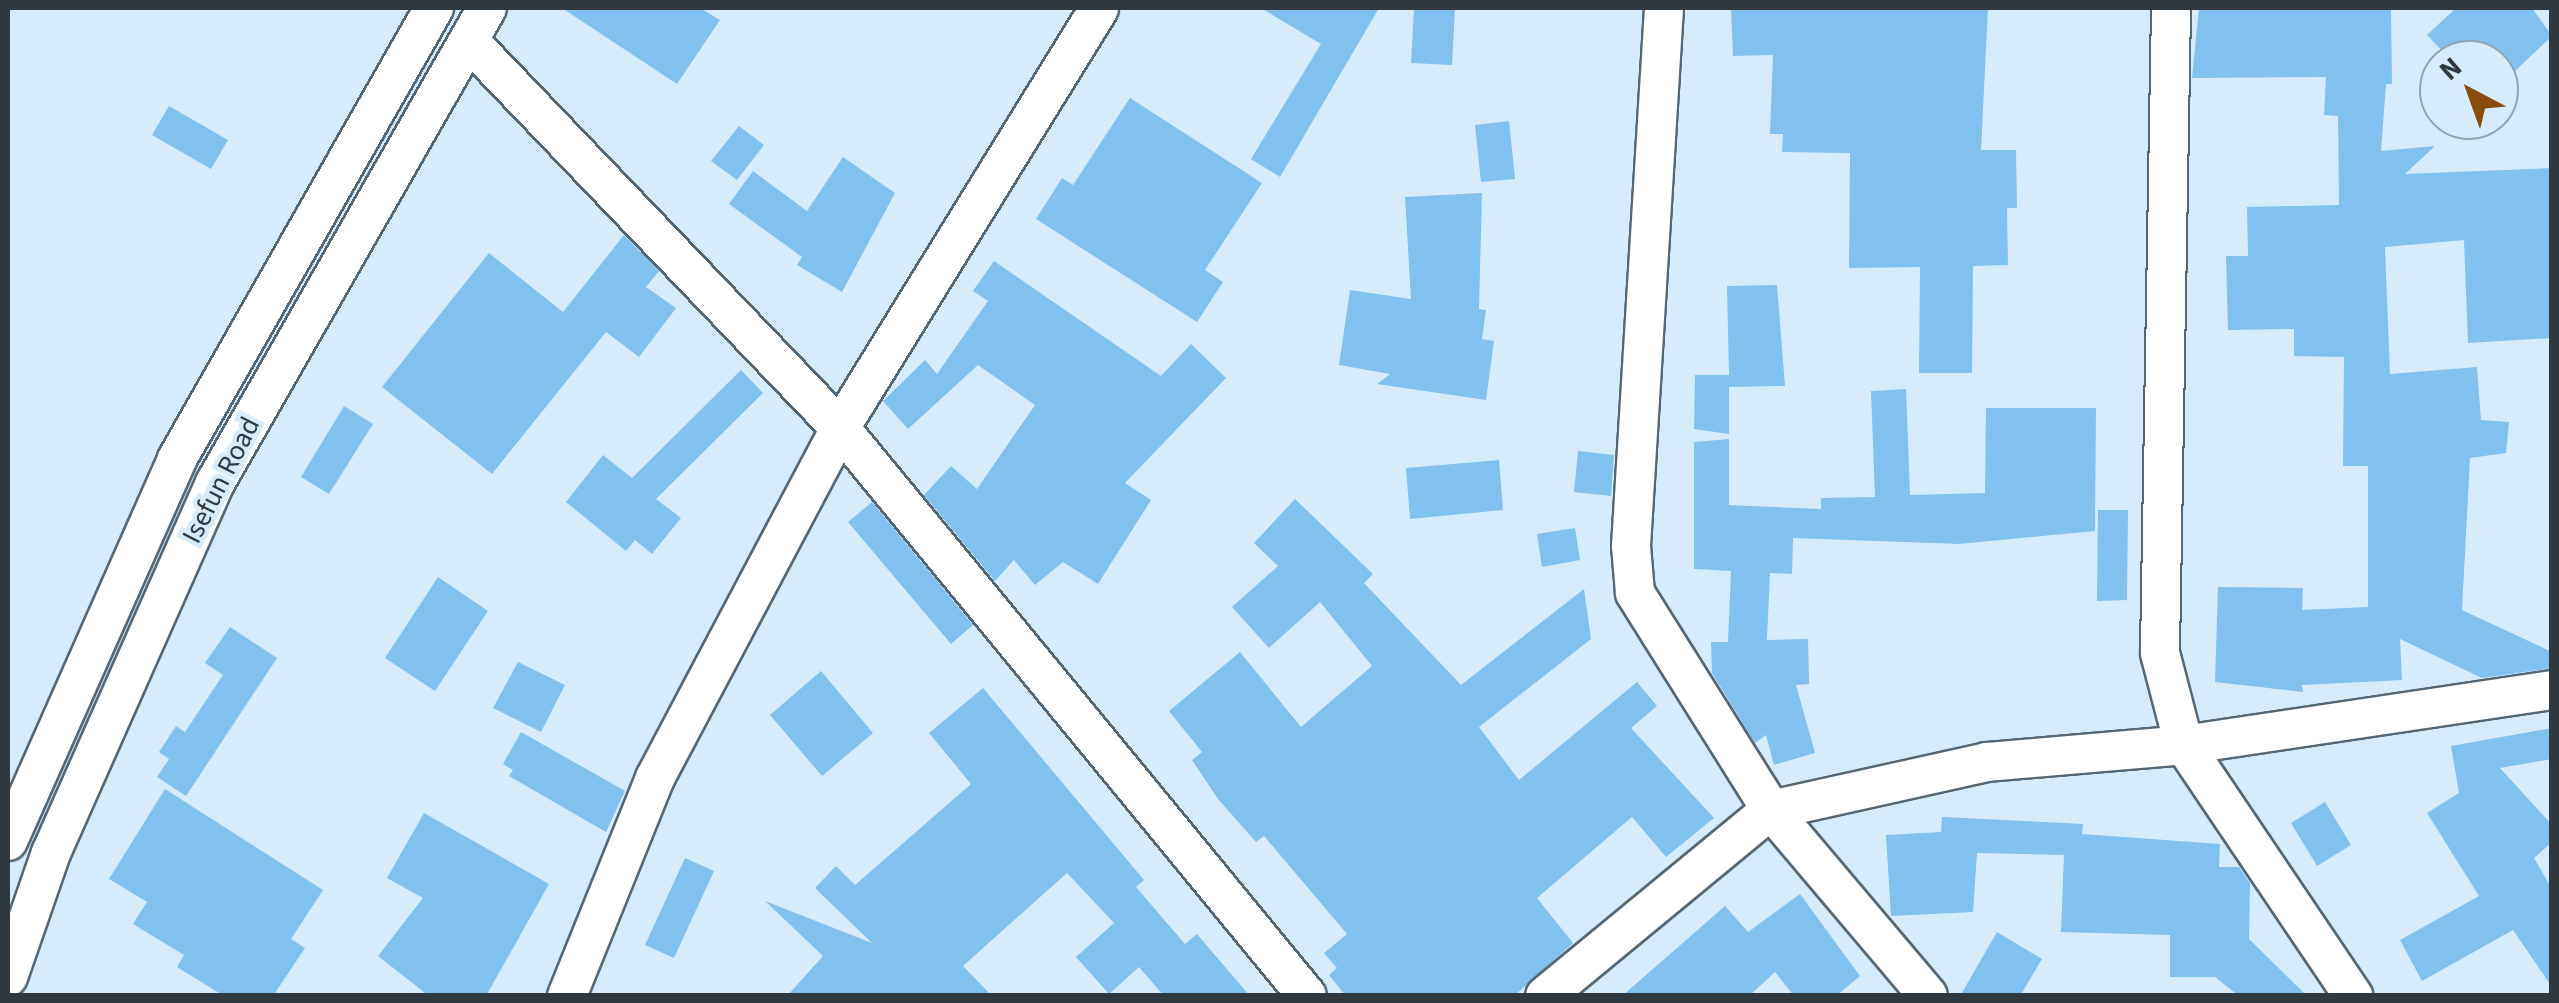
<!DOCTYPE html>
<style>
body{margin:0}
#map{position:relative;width:2559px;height:1003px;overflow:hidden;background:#d6ecfc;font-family:"Source Sans 3",sans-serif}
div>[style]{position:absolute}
.building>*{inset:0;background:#81c1ef}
.roads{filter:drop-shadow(2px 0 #556775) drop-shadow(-2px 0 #556775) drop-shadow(0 2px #556775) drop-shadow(0 -2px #556775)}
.minor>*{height:38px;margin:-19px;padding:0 19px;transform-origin:19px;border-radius:19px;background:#fff}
span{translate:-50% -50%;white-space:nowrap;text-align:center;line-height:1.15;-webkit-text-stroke:9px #d6ecfc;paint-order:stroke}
.street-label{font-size:28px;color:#30393f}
.frame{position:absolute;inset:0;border:10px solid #30393f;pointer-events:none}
.north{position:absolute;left:2419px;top:40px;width:100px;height:100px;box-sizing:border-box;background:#d6ecfc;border:2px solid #94a4b0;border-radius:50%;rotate:319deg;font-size:28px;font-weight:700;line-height:40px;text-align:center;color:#30393f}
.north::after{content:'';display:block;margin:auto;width:35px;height:45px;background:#894d0a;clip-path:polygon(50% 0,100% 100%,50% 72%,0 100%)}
</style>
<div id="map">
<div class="building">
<div style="clip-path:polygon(562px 8px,700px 8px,720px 20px,677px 84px)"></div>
<div style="clip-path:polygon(1261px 8px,1379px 8px,1280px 177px,1251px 159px,1321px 44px)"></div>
<div style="clip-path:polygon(1414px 8px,1455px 8px,1452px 65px,1411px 63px)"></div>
<div style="clip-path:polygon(1731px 8px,1988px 8px,1981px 150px,2016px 150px,2017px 208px,2007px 208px,2008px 265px,1973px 266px,1972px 373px,1919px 373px,1920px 267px,1849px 268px,1850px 153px,1782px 152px,1783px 134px,1770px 134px,1773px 55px,1733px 56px)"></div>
<div style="clip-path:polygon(2199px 8px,2391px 8px,2392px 84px,2386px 84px,2381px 151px,2435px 146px,2405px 174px,2552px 168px,2552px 338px,2468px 343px,2464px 240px,2385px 247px,2390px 374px,2477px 367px,2481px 420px,2509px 422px,2506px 453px,2470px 458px,2462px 610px,2552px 652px,2552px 668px,2482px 678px,2400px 639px,2402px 680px,2302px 685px,2303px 692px,2215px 682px,2218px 587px,2303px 588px,2302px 610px,2368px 607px,2368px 466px,2343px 466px,2344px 357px,2294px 356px,2294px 329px,2228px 330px,2226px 256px,2248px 256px,2247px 207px,2339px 205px,2338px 116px,2324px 115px,2326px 77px,2192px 78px)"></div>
<div style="clip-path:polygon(2456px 8px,2532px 8px,2552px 36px,2499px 86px,2499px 60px,2451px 60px,2427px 35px)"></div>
<div style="clip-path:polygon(1130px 98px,1262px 183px,1205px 270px,1223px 282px,1197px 322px,1036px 219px,1062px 178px,1073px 185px)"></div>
<div style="clip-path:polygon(169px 106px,228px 140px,211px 169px,152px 135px)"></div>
<div style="clip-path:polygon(1509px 121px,1515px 179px,1481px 182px,1475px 125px)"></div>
<div style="clip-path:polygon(739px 126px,764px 145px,737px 180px,711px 161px)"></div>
<div style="clip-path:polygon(843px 157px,895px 193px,842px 292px,797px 265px,802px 257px,729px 204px,753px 171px,807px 211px)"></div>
<div style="clip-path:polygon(1482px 193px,1479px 309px,1486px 310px,1482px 339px,1494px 341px,1486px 400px,1377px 384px,1390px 374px,1339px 365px,1350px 290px,1411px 299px,1405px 197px)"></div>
<div style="clip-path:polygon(624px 235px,659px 271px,646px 287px,676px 308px,639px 357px,606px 332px,492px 474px,382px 387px,489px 253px,563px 312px)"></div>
<div style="clip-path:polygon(994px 261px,1161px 376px,1191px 344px,1226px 378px,1125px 483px,1151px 500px,1098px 584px,1063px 562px,1035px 585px,1014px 560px,995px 581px,924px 495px,951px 466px,977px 489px,1035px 405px,978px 365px,908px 429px,883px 401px,925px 360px,937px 374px,988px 301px,973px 291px)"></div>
<div style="clip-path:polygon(1777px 285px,1785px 386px,1729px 387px,1729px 434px,1694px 429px,1695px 375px,1729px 375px,1727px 286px)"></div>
<div style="clip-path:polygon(741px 370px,763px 393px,656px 499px,681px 518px,652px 554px,635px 540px,626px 551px,566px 502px,603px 455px,632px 478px)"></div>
<div style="clip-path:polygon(1906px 389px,1910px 495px,1985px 493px,1986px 408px,2096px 408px,2095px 531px,1959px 544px,1793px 538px,1792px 574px,1770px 573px,1767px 640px,1808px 639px,1809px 684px,1796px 685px,1815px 753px,1774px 765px,1766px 735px,1755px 743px,1712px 673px,1711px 642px,1728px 642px,1731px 571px,1694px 569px,1694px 442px,1729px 439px,1729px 505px,1821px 509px,1821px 498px,1875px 497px,1871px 391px)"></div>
<div style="clip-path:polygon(344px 406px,373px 424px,329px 494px,301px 477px)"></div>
<div style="clip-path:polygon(1578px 451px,1614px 455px,1611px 496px,1574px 492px)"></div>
<div style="clip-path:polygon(1499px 460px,1503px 510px,1410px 519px,1406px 468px)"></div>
<div style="clip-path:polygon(1295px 499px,1373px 574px,1364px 583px,1461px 685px,1584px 589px,1591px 639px,1479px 727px,1519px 780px,1637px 682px,1657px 706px,1631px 728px,1714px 818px,1666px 857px,1632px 817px,1537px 898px,1573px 943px,1514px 996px,1346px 996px,1329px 975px,1337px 968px,1324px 953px,1347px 934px,1264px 836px,1256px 842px,1218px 799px,1192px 760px,1202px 752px,1169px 711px,1240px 652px,1301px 727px,1372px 666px,1320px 602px,1269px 648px,1232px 607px,1278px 566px,1254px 543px)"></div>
<div style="clip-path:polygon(872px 502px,973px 625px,951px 644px,848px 522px)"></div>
<div style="clip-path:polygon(2098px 510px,2128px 510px,2127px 600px,2097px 601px)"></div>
<div style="clip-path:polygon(1575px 528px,1580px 560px,1542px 567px,1537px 534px)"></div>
<div style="clip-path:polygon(438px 577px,488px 611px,435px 691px,385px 658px)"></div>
<div style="clip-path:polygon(230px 627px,277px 658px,186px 796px,157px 777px,169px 759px,159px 752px,176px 726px,185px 732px,223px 675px,205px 663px)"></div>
<div style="clip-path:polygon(518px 662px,565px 685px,541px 732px,493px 708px)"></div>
<div style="clip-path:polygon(821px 671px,873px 733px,822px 776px,770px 715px)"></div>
<div style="clip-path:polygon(983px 688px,1144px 880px,1136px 887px,1185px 944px,1197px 934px,1250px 996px,1164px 996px,1139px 967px,1109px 994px,1076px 957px,1114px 923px,1067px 873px,963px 966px,992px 996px,787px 996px,823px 956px,765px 901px,872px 943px,815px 888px,836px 866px,855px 885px,971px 784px,929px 733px)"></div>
<div style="clip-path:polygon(2552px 728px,2552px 759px,2500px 768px,2552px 825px,2552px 842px,2534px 858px,2552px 889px,2552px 987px,2513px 930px,2422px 981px,2400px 940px,2479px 896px,2427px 813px,2459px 793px,2451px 746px)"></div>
<div style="clip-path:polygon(521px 732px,625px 791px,606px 832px,509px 776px,513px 770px,503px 764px)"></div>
<div style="clip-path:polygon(165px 789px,323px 890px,291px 939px,305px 948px,273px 996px,224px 996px,177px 967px,184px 955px,133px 924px,147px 902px,109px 879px)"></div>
<div style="clip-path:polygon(2325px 802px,2351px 845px,2317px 866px,2291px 823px)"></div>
<div style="clip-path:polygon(424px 813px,549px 884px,486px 996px,429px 996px,378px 956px,423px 898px,387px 878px)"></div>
<div style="clip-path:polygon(1942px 817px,2083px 824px,2082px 834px,2220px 844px,2219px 867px,2239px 867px,2250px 883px,2249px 939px,2307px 996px,2239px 996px,2215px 977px,2170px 977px,2170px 935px,2061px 932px,2064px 855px,1977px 853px,1973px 912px,1891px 916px,1886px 835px,1941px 832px)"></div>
<div style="clip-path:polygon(685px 858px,714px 871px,674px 958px,645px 945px)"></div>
<div style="clip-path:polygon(1800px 894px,1860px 976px,1836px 996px,1794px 996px,1775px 972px,1749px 996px,1622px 996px,1725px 906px,1748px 932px)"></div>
<div style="clip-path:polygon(1997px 932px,2042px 959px,2020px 996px,1960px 996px)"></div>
</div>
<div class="roads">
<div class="minor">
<div style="left:1664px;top:8px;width:539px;rotate:93.51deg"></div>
<div style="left:1631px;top:546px;width:47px;rotate:85.1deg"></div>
<div style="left:1635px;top:593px;width:256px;rotate:57.9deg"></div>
<div style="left:1771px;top:810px;width:243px;rotate:49.8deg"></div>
<div style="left:2171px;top:8px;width:645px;rotate:90.98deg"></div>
<div style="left:2160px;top:653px;width:95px;rotate:75.4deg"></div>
<div style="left:2184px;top:745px;width:303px;rotate:56deg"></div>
<div style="left:469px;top:41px;width:536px;rotate:46.21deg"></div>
<div style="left:840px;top:428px;width:735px;rotate:50.57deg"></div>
<div style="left:8px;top:841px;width:418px;rotate:-66.1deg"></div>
<div style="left:177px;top:459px;width:519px;rotate:-60.32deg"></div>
<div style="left:8px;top:977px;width:131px;rotate:-70.9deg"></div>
<div style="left:51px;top:853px;width:405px;rotate:-66.1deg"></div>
<div style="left:215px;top:483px;width:547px;rotate:-60.2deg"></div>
<div style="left:567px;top:996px;width:235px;rotate:-68deg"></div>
<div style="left:655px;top:778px;width:396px;rotate:-62.1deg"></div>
<div style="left:840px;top:428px;width:493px;rotate:-58.3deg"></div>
<div style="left:1545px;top:996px;width:293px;rotate:-39.5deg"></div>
<div style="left:1771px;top:810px;width:221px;rotate:-12.5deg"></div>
<div style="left:1987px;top:762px;width:198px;rotate:-4.9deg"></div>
<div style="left:2184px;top:745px;width:372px;rotate:-8.5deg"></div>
</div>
</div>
<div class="street-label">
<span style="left:221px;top:480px;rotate:-63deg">Isefun Road</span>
</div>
<div class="frame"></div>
<div class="north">N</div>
</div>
